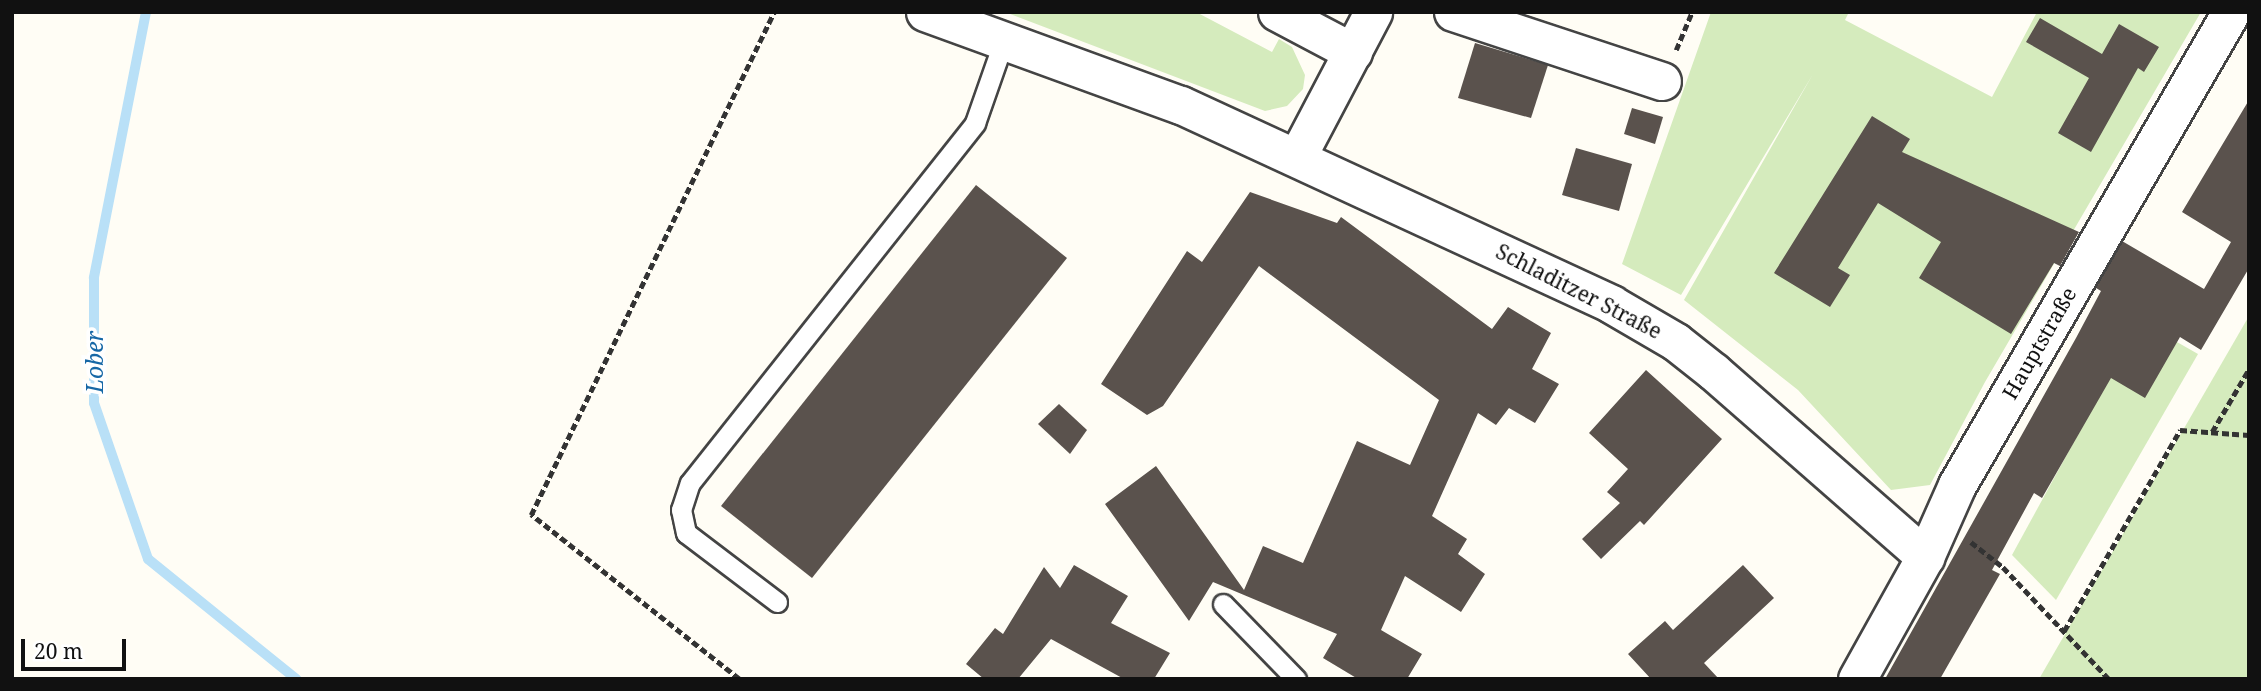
<!DOCTYPE html>
<meta charset="utf-8">
<style>
body{margin:0}
#map{position:relative;width:2261px;height:691px;overflow:hidden;background:#fffdf5;font-family:"Noto Serif",serif}
div>[style]{position:absolute}
.green>*{inset:0;background:#d5ebbd}
.stream>*{height:10px;margin:-5px;padding:0 5px;transform-origin:5px;border-radius:5px;background:#b9e0f7}
.building>*{inset:0;background:#5a524d}
.path>*{height:4.5px;margin-top:-2.25px;transform-origin:0;background:repeating-linear-gradient(90deg,#333 0 7px,transparent 0 10.5px)}
.roads{filter:drop-shadow(2px 0 #444) drop-shadow(-2px 0 #444) drop-shadow(0 2px #444) drop-shadow(0 -2px #444)}
.service>*{height:19px;margin:-9.5px;padding:0 9.5px;transform-origin:9.5px;border-radius:9.5px;background:#fff}
.minor>*{height:37px;margin:-18.5px;padding:0 18.5px;transform-origin:18.5px;border-radius:18.5px;background:#fff}
span{translate:-50% -50%;white-space:nowrap;text-align:center;line-height:1.15;-webkit-text-stroke:7px #fff;paint-order:stroke}
.street-label{font-size:21px;color:#111}
.water-label{font-size:23px;color:#1768a6;font-style:italic}
.frame{position:absolute;inset:0;border:14px solid #111;pointer-events:none}
.scale{position:absolute;left:21px;top:639px;width:105px;height:32px;box-sizing:border-box;border:4px solid #111;border-top:0;padding-left:9px;font-size:21px;line-height:24px;white-space:nowrap;color:#111;-webkit-text-stroke:5px #fff;paint-order:stroke}
</style>
<div id="map">
<div class="green">
<div style="clip-path:polygon(1005px 12px,1196px 12px,1272px 52px,1279px 39px,1292px 47px,1305px 75px,1303px 89px,1287px 106px,1265px 111px)"></div>
<div style="clip-path:polygon(1711px 12px,1849px 12px,1845px 20px,1992px 97px,2037px 12px,2201px 12px,1985px 382px,1930px 485px,1891px 490px,1798px 390px,1684px 300px,1813px 74px,1681px 295px,1622px 264px)"></div>
<div style="clip-path:polygon(2249px 316px,2249px 679px,2039px 679px)"></div>
<div style="clip-path:polygon(2140px 321px,2198px 354px,2056px 600px,2012px 555px)"></div>
</div>
<div class="stream">
<div style="left:146px;top:12px;width:271px;rotate:101.1deg"></div>
<div style="left:94px;top:278px;width:125px;rotate:90deg"></div>
<div style="left:94px;top:403px;width:165px;rotate:70.9deg"></div>
<div style="left:148px;top:559px;width:191px;rotate:39deg"></div>
</div>
<div class="building">
<div style="clip-path:polygon(2040px 18px,2102px 54px,2119px 24px,2159px 47px,2144px 72px,2138px 68px,2091px 152px,2058px 133px,2089px 78px,2026px 42px)"></div>
<div style="clip-path:polygon(1475px 43px,1548px 65px,1531px 118px,1458px 98px)"></div>
<div style="clip-path:polygon(2249px 100px,2249px 268px,2201px 350px,2180px 337px,2145px 398px,2111px 378px,2042px 498px,2034px 493px,1992px 570px,2000px 574px,1940px 679px,1885px 679px,2076px 338px,2101px 291px,2096px 288px,2122px 241px,2204px 289px,2231px 242px,2182px 212px)"></div>
<div style="clip-path:polygon(1632px 108px,1663px 117px,1655px 144px,1624px 134px)"></div>
<div style="clip-path:polygon(1872px 116px,1910px 139px,1902px 152px,2079px 232px,2060px 266px,2054px 263px,2011px 334px,1919px 278px,1941px 242px,1878px 203px,1838px 268px,1850px 275px,1830px 307px,1774px 273px)"></div>
<div style="clip-path:polygon(1576px 148px,1632px 164px,1619px 211px,1562px 195px)"></div>
<div style="clip-path:polygon(976px 185px,1067px 258px,812px 578px,721px 506px)"></div>
<div style="clip-path:polygon(1250px 192px,1337px 223px,1341px 217px,1492px 329px,1508px 307px,1551px 333px,1532px 369px,1559px 384px,1535px 423px,1509px 408px,1496px 425px,1478px 413px,1432px 516px,1467px 539px,1458px 554px,1485px 574px,1461px 612px,1405px 576px,1381px 630px,1422px 654px,1407px 679px,1358px 679px,1323px 658px,1337px 634px,1213px 582px,1189px 621px,1105px 504px,1156px 466px,1244px 590px,1263px 546px,1303px 563px,1357px 441px,1410px 465px,1439px 400px,1259px 266px,1163px 406px,1147px 415px,1101px 384px,1187px 251px,1202px 262px)"></div>
<div style="clip-path:polygon(1646px 370px,1722px 439px,1644px 525px,1640px 521px,1601px 559px,1582px 539px,1620px 503px,1607px 492px,1628px 469px,1589px 433px)"></div>
<div style="clip-path:polygon(1059px 404px,1087px 430px,1070px 454px,1038px 424px)"></div>
<div style="clip-path:polygon(1074px 565px,1128px 596px,1111px 623px,1170px 653px,1154px 679px,1124px 679px,1051px 639px,1018px 679px,984px 679px,966px 664px,995px 628px,1003px 634px,1044px 567px,1060px 588px)"></div>
<div style="clip-path:polygon(1743px 565px,1774px 598px,1704px 663px,1719px 679px,1651px 679px,1628px 654px,1665px 621px,1673px 630px)"></div>
</div>
<div class="path">
<div style="left:1676px;top:50px;width:41px;rotate:-67.2deg"></div>
<div style="left:2212px;top:432px;width:73px;rotate:-59.6deg"></div>
<div style="left:1971px;top:542px;width:41px;rotate:38deg"></div>
<div style="left:2003px;top:567px;width:154px;rotate:46.6deg"></div>
<div style="left:2064px;top:631px;width:232px;rotate:-60deg"></div>
<div style="left:2180px;top:430px;width:69px;rotate:4.1deg"></div>
<div style="left:739px;top:679px;width:265px;rotate:-141.7deg"></div>
<div style="left:531px;top:515px;width:559px;rotate:-64.21deg"></div>
</div>
<div class="roads">
<div class="service">
<div style="left:777px;top:602px;width:114px;rotate:-142.8deg"></div>
<div style="left:686px;top:533px;width:24px;rotate:-102deg"></div>
<div style="left:681px;top:510px;width:28px;rotate:-72deg"></div>
<div style="left:690px;top:483px;width:459px;rotate:-51.6deg"></div>
<div style="left:975px;top:123px;width:88px;rotate:-70.7deg"></div>
<div style="left:1223px;top:604px;width:105px;rotate:45.8deg"></div>
</div>
<div class="minor">
<div style="left:925px;top:12px;width:272px;rotate:20deg"></div>
<div style="left:1181px;top:105px;width:474px;rotate:24.8deg"></div>
<div style="left:1611px;top:304px;width:75px;rotate:30.3deg"></div>
<div style="left:1676px;top:342px;width:48px;rotate:38.3deg"></div>
<div style="left:1714px;top:372px;width:281px;rotate:41.2deg"></div>
<div style="left:1277px;top:12px;width:86px;rotate:27.8deg"></div>
<div style="left:1453px;top:12px;width:220px;rotate:18.3deg"></div>
<div style="left:1297px;top:157px;width:164px;rotate:-62.3deg"></div>
<div style="left:1857px;top:679px;width:140px;rotate:-60.9deg"></div>
<div style="left:1925px;top:557px;width:79px;rotate:-66deg"></div>
<div style="left:1957px;top:485px;width:547px;rotate:-59.92deg"></div>
</div>
</div>
<div class="street-label">
<span style="left:1579px;top:291px;rotate:27deg">Schladitzer Straße</span>
<span style="left:2039px;top:343px;rotate:-60deg">Hauptstraße</span>
</div>
<div class="water-label">
<span style="left:94px;top:362px;rotate:-90deg">Lober</span>
</div>
<div class="frame"></div>
<div class="scale">20 m</div>
</div>
